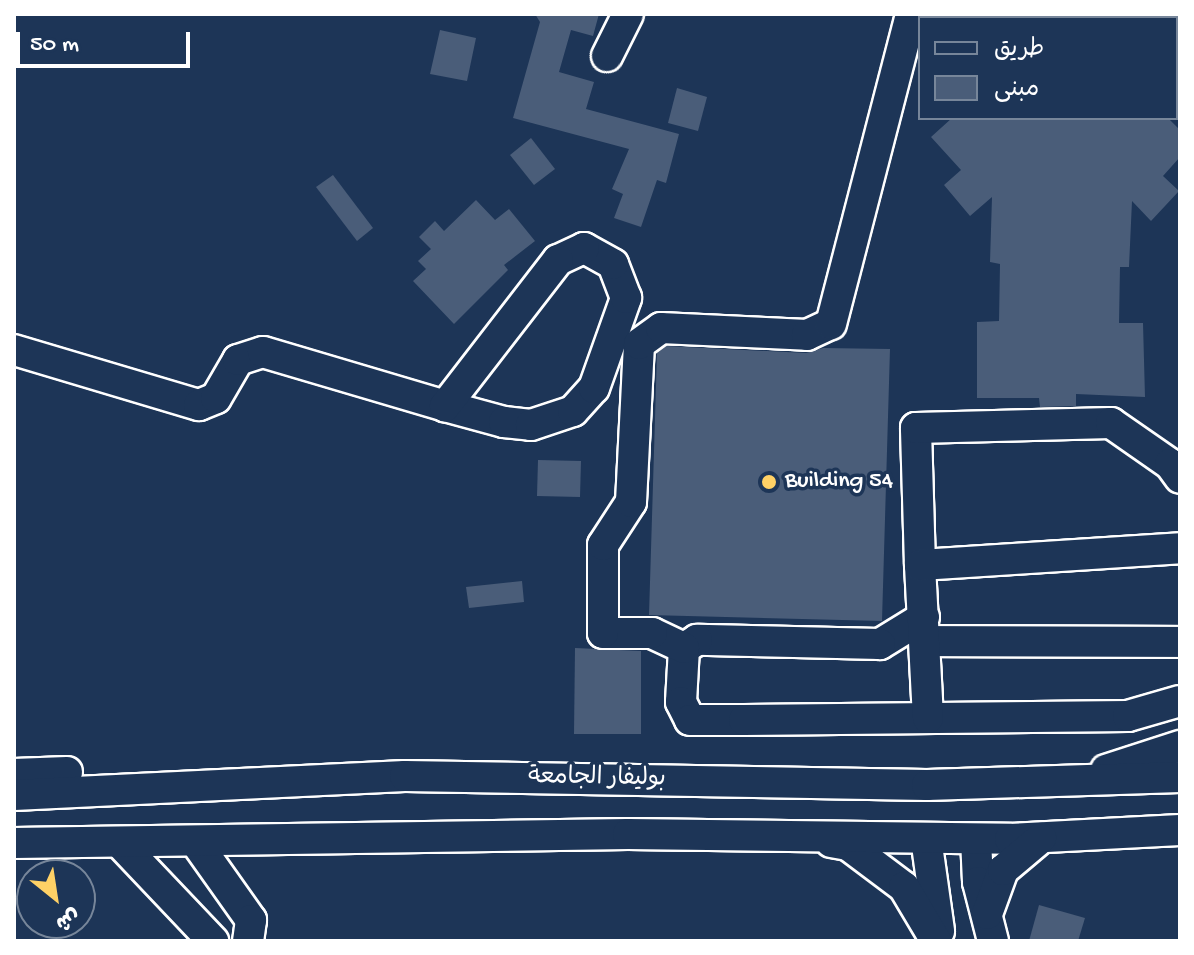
<!DOCTYPE html>
<meta charset="utf-8">
<style>
body{margin:0}
#map{position:relative;width:1194px;height:955px;overflow:hidden;background:#1d3557;font-family:"Gochi Hand","Playpen Sans Arabic",sans-serif}
div>[style]{position:absolute}
.building>*{inset:0;background:#4a5d79}
.roads{filter:drop-shadow(2px 0 #fff) drop-shadow(-2px 0 #fff) drop-shadow(0 2px #fff) drop-shadow(0 -2px #fff)}
.minor>*{height:30px;margin:-15px;padding:0 15px;transform-origin:15px;border-radius:15px;background:#1d3557}
.dots>*{width:22px;height:22px;translate:-50% -50%;box-sizing:border-box;border:4px solid #1d3557;border-radius:50%}
span{translate:-50% -50%;white-space:nowrap;text-align:center;line-height:1.15;-webkit-text-stroke:7px #1d3557;paint-order:stroke}
.poi-label{font-size:24px;color:#fff}
.left{translate:0 -50%;text-align:left}
.street-label{font-size:24px;color:#fff}
.frame{position:absolute;inset:0;border:16px solid #fff;pointer-events:none}
.legend{position:absolute;left:918px;top:16px;width:260px;height:104px;box-sizing:border-box;background:#1d3557;border:2px solid #77869a;margin:0;padding:10px 14px;list-style:none;font-size:24px;color:#fff}
.legend li{display:flex;align-items:center;gap:16px;height:40px}
.legend b{width:40px;border:2px solid #77869a}
.north{position:absolute;left:16px;top:859px;width:80px;height:80px;box-sizing:border-box;background:#1d3557;border:2px solid #77869a;border-radius:50%;rotate:150deg;font-size:22px;font-weight:700;line-height:32px;text-align:center;color:#fff}
.north::after{content:'';display:block;margin:auto;width:28px;height:36px;background:#ffd166;clip-path:polygon(50% 0,100% 100%,50% 72%,0 100%)}
.scale{position:absolute;left:16px;top:32px;width:174px;height:36px;box-sizing:border-box;border:4px solid #fff;border-top:0;padding-left:10px;font-size:24px;line-height:28px;white-space:nowrap;color:#fff;-webkit-text-stroke:6px #1d3557;paint-order:stroke}
</style>
<div id="map">
<div class="building">
<div style="clip-path:polygon(535px 14px,599px 14px,593px 36px,571px 30px,559px 72px,594px 82px,586px 109px,679px 134px,666px 183px,657px 180px,641px 227px,614px 218px,623px 194px,612px 189px,629px 149px,513px 118px,540px 22px)"></div>
<div style="clip-path:polygon(440px 30px,476px 38px,467px 81px,430px 74px)"></div>
<div style="clip-path:polygon(677px 88px,707px 97px,698px 131px,668px 123px)"></div>
<div style="clip-path:polygon(952px 118px,1168px 118px,1180px 130px,1180px 157px,1163px 176px,1179px 191px,1151px 221px,1132px 201px,1129px 267px,1120px 267px,1119px 323px,1143px 323px,1145px 397px,1076px 394px,1076px 406px,1040px 407px,1039px 398px,977px 398px,977px 322px,999px 321px,1000px 264px,990px 262px,992px 197px,970px 216px,944px 185px,961px 170px,931px 137px)"></div>
<div style="clip-path:polygon(531px 138px,555px 169px,534px 185px,510px 155px)"></div>
<div style="clip-path:polygon(333px 175px,373px 228px,357px 241px,316px 187px)"></div>
<div style="clip-path:polygon(476px 200px,495px 220px,509px 209px,535px 241px,504px 265px,508px 270px,454px 324px,413px 281px,426px 269px,418px 261px,431px 249px,419px 237px,435px 221px,444px 231px)"></div>
<div style="clip-path:polygon(666px 346px,806px 353px,823px 348px,890px 349px,882px 621px,649px 615px,657px 353px)"></div>
<div style="clip-path:polygon(538px 460px,581px 461px,580px 497px,537px 496px)"></div>
<div style="clip-path:polygon(522px 581px,524px 602px,469px 608px,466px 587px)"></div>
<div style="clip-path:polygon(575px 648px,641px 651px,641px 734px,574px 734px)"></div>
<div style="clip-path:polygon(1039px 905px,1085px 918px,1078px 941px,1029px 941px)"></div>
</div>
<div class="roads">
<div class="minor">
<div style="left:607px;top:56px;width:47px;rotate:-63.4deg"></div>
<div style="left:14px;top:350px;width:193px;rotate:16.6deg"></div>
<div style="left:199px;top:405px;width:18px;rotate:-22deg"></div>
<div style="left:216px;top:398px;width:44px;rotate:-59.9deg"></div>
<div style="left:238px;top:360px;width:26px;rotate:-18deg"></div>
<div style="left:263px;top:352px;width:190px;rotate:16.5deg"></div>
<div style="left:445px;top:406px;width:61px;rotate:15.2deg"></div>
<div style="left:504px;top:422px;width:27px;rotate:6deg"></div>
<div style="left:531px;top:425px;width:44px;rotate:-18.4deg"></div>
<div style="left:573px;top:411px;width:31px;rotate:-48deg"></div>
<div style="left:594px;top:388px;width:96px;rotate:-70.4deg"></div>
<div style="left:626px;top:298px;width:36px;rotate:-111deg"></div>
<div style="left:613px;top:264px;width:33px;rotate:-151deg"></div>
<div style="left:584px;top:248px;width:29px;rotate:155deg"></div>
<div style="left:558px;top:260px;width:185px;rotate:127.7deg"></div>
<div style="left:920px;top:565px;width:137px;rotate:-91.7deg"></div>
<div style="left:916px;top:428px;width:195px;rotate:-1.5deg"></div>
<div style="left:1111px;top:423px;width:72px;rotate:34.8deg"></div>
<div style="left:1170px;top:464px;width:17px;rotate:54deg"></div>
<div style="left:924px;top:617px;width:52px;rotate:148.5deg"></div>
<div style="left:880px;top:644px;width:183px;rotate:-178.7deg"></div>
<div style="left:697px;top:640px;width:15px;rotate:148deg"></div>
<div style="left:684px;top:648px;width:54px;rotate:93.2deg"></div>
<div style="left:681px;top:702px;width:20px;rotate:63deg"></div>
<div style="left:690px;top:720px;width:54px"></div>
<div style="left:744px;top:720px;width:384px;rotate:-0.6deg"></div>
<div style="left:1128px;top:716px;width:54px;rotate:-16.1deg"></div>
<div style="left:925px;top:641px;width:255px;rotate:0.2deg"></div>
<div style="left:684px;top:648px;width:35px;rotate:-155deg"></div>
<div style="left:652px;top:633px;width:49px;rotate:180deg"></div>
<div style="left:603px;top:633px;width:88px;rotate:-90deg"></div>
<div style="left:603px;top:545px;width:51px;rotate:-56.9deg"></div>
<div style="left:631px;top:502px;width:158px;rotate:-87.1deg"></div>
<div style="left:639px;top:344px;width:27px;rotate:-36deg"></div>
<div style="left:661px;top:328px;width:146px;rotate:2.7deg"></div>
<div style="left:807px;top:335px;width:26px;rotate:-25deg"></div>
<div style="left:831px;top:324px;width:320px;rotate:-75.5deg"></div>
<div style="left:928px;top:718px;width:153px;rotate:-93deg"></div>
<div style="left:920px;top:565px;width:261px;rotate:-3.7deg"></div>
<div style="left:1106px;top:770px;width:78px;rotate:-18deg"></div>
<div style="left:14px;top:774px;width:53px;rotate:-2.2deg"></div>
<div style="left:14px;top:795px;width:391px;rotate:-2.8deg"></div>
<div style="left:405px;top:776px;width:522px;rotate:0.99deg"></div>
<div style="left:927px;top:785px;width:253px;rotate:-1.8deg"></div>
<div style="left:926px;top:838px;width:94px;rotate:82deg"></div>
<div style="left:976px;top:839px;width:43px;rotate:87.3deg"></div>
<div style="left:978px;top:882px;width:61px;rotate:75.7deg"></div>
<div style="left:195px;top:841px;width:97px;rotate:54.7deg"></div>
<div style="left:251px;top:920px;width:21px;rotate:98deg"></div>
<div style="left:119px;top:842px;width:137px;rotate:46.5deg"></div>
<div style="left:831px;top:842px;width:17px;rotate:10deg"></div>
<div style="left:848px;top:845px;width:70px;rotate:36.9deg"></div>
<div style="left:904px;top:887px;width:63px;rotate:59.3deg"></div>
<div style="left:14px;top:843px;width:614px;rotate:-0.84deg"></div>
<div style="left:628px;top:834px;width:382px;rotate:0.7deg"></div>
<div style="left:1010px;top:839px;width:170px;rotate:-3deg"></div>
<div style="left:987px;top:914px;width:47px;rotate:-70deg"></div>
<div style="left:1003px;top:870px;width:50px;rotate:-40.1deg"></div>
</div>
</div>
<div class="dots">
<div style="left:769px;top:482px;background:#ffd166"></div>
</div>
<div class="poi-label">
<span class="left" style="left:785px;top:482px">Building 54</span>
</div>
<div class="street-label">
<span style="left:597px;top:779px;rotate:1deg">بوليفار الجامعة</span>
</div>
<div class="frame"></div>
<ul class="legend">
<li><b style="height:10px;background:#1d3557"></b>طريق</li>
<li><b style="height:22px;background:#4a5d79"></b>مبنى</li>
</ul>
<div class="north">ش</div>
<div class="scale">50 m</div>
</div>
